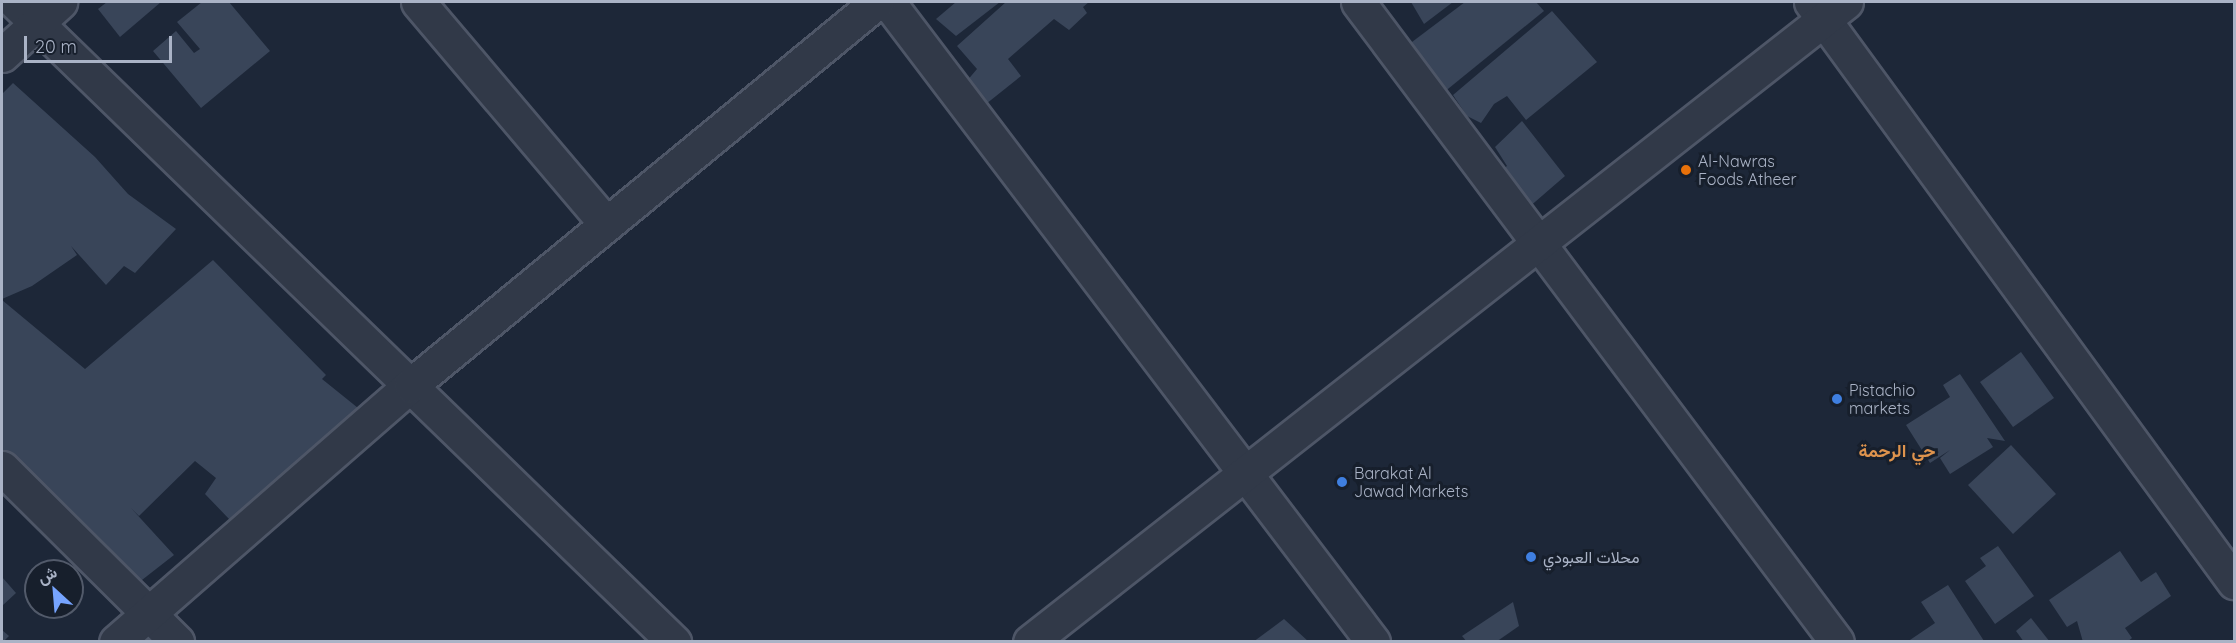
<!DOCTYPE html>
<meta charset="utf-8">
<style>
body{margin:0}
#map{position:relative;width:2236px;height:643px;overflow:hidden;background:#1d2738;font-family:Quicksand,Vazirmatn,sans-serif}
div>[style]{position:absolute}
.building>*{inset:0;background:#394559}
.roads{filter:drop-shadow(2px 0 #4e5667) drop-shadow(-2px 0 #4e5667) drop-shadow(0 2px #4e5667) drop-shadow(0 -2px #4e5667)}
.minor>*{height:33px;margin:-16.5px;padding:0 16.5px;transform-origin:16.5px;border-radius:16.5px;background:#313948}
.dots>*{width:16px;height:16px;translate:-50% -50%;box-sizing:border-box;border:3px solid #171f2c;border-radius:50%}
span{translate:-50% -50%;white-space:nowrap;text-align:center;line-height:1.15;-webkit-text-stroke:6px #171f2c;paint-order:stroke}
.poi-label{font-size:16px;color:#aab3c6}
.left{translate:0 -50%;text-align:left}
.neighbourhood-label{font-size:18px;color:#de934d;font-weight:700}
.frame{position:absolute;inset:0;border:3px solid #aab3c6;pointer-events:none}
.north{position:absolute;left:24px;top:559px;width:60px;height:60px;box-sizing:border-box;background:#171f2c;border:2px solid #525a6a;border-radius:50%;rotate:334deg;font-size:16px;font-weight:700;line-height:24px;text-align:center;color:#aab3c6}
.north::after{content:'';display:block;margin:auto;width:21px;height:27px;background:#76a4ff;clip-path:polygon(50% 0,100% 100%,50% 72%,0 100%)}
.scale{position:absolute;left:24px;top:36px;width:148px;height:27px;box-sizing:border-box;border:3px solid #aab3c6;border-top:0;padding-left:8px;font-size:18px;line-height:21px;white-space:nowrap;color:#aab3c6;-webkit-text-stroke:4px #171f2c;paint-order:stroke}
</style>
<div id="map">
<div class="building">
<div style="clip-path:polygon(107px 2px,161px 2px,120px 37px,98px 9px)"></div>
<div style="clip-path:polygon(202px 2px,229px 2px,270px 51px,201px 108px,153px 51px,176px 31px,194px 53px,200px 49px,177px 22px)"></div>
<div style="clip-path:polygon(956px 2px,1000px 2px,956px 36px,936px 19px)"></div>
<div style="clip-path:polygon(1006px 2px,1089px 2px,1083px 7px,1087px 13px,1069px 30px,1054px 19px,1008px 59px,1021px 76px,986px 104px,966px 82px,977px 69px,957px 46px)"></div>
<div style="clip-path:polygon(1411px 2px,1453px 2px,1424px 24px)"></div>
<div style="clip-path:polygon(1465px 2px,1536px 2px,1544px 11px,1443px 93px,1408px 45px)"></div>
<div style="clip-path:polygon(1552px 11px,1597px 62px,1526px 120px,1507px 96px,1494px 104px,1481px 123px,1467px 116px,1453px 95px)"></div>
<div style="clip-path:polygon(13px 83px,95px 157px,128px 194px,176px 229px,135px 273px,124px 266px,106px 285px,71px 246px,77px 255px,32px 286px,2px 299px,2px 94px)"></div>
<div style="clip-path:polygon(1522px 121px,1565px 176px,1521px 214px,1498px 163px,1504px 168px,1507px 166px,1495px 147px)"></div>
<div style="clip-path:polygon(213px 260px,326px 375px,322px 379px,363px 412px,230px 520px,205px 494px,216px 478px,195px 461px,139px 516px,131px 508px,174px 555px,133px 587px,2px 459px,2px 300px,85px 369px)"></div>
<div style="clip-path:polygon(2021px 352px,2054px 398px,2013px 427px,1980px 382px)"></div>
<div style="clip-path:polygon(1960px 374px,2005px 441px,1987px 438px,1993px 447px,1950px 474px,1940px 458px,1950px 450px,1930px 463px,1906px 425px,1950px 397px,1943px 385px)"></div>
<div style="clip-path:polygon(2011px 445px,2056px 494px,2013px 534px,1968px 485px)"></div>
<div style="clip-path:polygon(1998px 546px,2034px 596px,1995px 624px,1965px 581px,1986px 566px,1980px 558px)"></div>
<div style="clip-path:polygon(2120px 551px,2141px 582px,2156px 572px,2171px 596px,2125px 628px,2132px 638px,2127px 642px,2083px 642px,2077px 621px,2067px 627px,2049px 600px)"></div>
<div style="clip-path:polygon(2px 577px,16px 593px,2px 606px)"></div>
<div style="clip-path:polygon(1948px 585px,1984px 641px,1907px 642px,1935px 623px,1921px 602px)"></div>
<div style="clip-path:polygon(1513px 602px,1519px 626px,1496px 642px,1467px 642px,1462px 636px)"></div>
<div style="clip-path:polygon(2031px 618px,2050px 642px,2024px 642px,2016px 631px)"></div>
<div style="clip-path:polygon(1284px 619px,1309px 642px,1253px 642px)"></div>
<div style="clip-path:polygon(2px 630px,9px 636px,3px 642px,2px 642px)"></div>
</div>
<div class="roads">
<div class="minor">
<div style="left:15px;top:2px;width:919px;rotate:44.16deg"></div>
<div style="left:418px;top:2px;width:291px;rotate:49.7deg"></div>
<div style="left:888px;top:2px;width:803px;rotate:52.84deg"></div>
<div style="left:1358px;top:2px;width:799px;rotate:53.19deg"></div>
<div style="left:1811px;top:2px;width:718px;rotate:53.9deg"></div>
<div style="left:2px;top:55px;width:79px;rotate:-42.4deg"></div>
<div style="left:2px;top:468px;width:247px;rotate:44.8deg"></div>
<div style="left:116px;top:642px;width:391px;rotate:-41.1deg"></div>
<div style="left:411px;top:385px;width:603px;rotate:-39.42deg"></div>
<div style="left:1030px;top:642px;width:1037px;rotate:-38.11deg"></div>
</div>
</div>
<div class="dots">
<div style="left:1686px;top:170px;background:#e8710a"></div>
<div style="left:1837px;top:399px;background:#3f7fe0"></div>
<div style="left:1342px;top:482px;background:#3f7fe0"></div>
<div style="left:1531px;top:557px;background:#3f7fe0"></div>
</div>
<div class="poi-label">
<span class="left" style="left:1698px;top:170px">Al-Nawras<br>Foods Atheer</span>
<span class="left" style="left:1849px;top:399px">Pistachio<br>markets</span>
<span class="left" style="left:1354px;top:482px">Barakat Al<br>Jawad Markets</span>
<span class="left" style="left:1543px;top:557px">محلات العبودي</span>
</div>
<div class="neighbourhood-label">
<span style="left:1897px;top:451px">حي الرحمة</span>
</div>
<div class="frame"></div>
<div class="north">ش</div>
<div class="scale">20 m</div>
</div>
